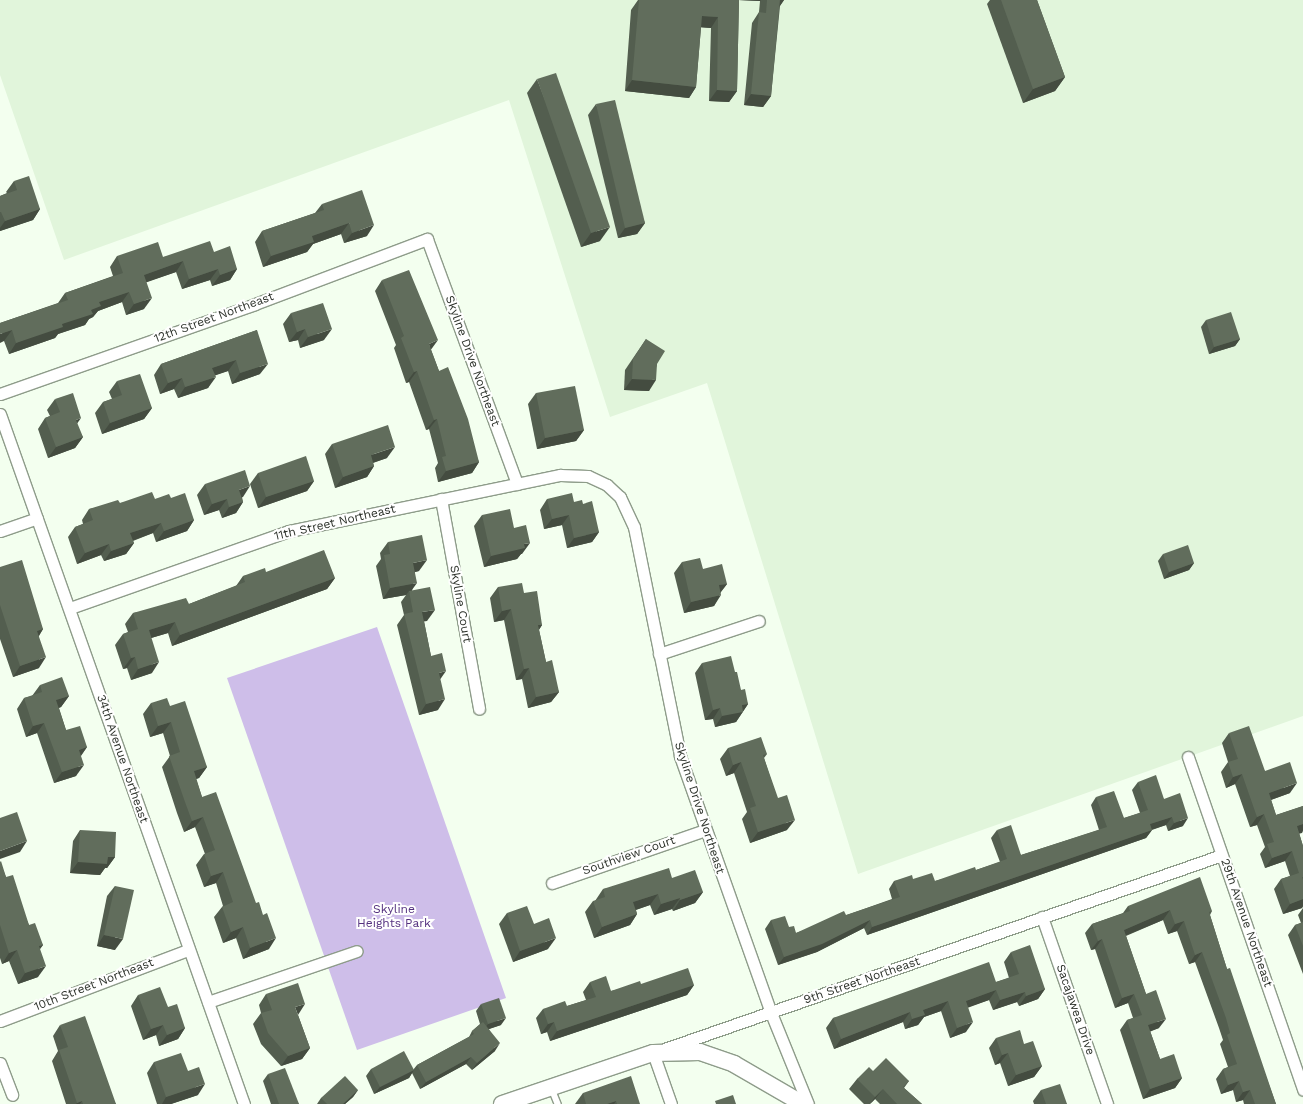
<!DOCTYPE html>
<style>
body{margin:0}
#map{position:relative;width:1303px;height:1104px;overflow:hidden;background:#f3ffef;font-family:"Work Sans",sans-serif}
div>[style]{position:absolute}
.built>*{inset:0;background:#e1f5db}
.green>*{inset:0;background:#cebee9}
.roads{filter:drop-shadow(1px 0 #8e9c8a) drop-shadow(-1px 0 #8e9c8a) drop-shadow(0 1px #8e9c8a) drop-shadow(0 -1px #8e9c8a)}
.lane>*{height:5.5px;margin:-2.75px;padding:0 2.75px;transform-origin:2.75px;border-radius:2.75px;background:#fff}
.street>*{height:11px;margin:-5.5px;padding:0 5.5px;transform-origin:5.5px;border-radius:5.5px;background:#fff}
.secondary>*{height:16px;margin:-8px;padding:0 8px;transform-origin:8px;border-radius:8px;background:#fff}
.wall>*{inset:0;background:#535e4f}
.shaded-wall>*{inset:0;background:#444c40}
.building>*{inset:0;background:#616d5c}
span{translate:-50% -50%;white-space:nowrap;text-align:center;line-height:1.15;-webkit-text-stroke:4px #fff;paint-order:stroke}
.street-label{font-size:12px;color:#2d322b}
.park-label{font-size:12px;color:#54317f}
</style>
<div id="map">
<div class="built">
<div style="clip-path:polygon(0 0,1303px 0,1303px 716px,858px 874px,707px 383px,610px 417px,509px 100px,64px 260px,0 75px)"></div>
</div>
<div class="green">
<div style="clip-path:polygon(377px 627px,506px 998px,357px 1050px,227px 678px)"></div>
</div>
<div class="roads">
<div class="lane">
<div style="left:552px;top:1089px;width:16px;rotate:68deg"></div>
</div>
<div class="street">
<div style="left:0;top:394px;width:270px;rotate:-19.4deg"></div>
<div style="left:255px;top:304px;width:184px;rotate:-20.7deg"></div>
<div style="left:427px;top:239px;width:261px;rotate:69.8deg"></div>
<div style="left:0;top:414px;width:732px;rotate:70.53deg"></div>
<div style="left:441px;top:499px;width:213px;rotate:79.7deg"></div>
<div style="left:0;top:531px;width:39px;rotate:-19deg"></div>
<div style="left:70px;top:608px;width:232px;rotate:-19.4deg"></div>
<div style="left:289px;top:531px;width:277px;rotate:-11.7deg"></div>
<div style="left:560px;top:475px;width:28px;rotate:2deg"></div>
<div style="left:588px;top:476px;width:21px;rotate:25deg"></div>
<div style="left:607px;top:485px;width:18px;rotate:43deg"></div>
<div style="left:620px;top:497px;width:33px;rotate:65deg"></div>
<div style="left:634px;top:527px;width:234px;rotate:78.6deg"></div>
<div style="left:680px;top:756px;width:273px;rotate:70.5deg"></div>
<div style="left:771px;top:1013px;width:98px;rotate:67.9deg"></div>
<div style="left:659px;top:654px;width:105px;rotate:-18.3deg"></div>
<div style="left:1188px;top:757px;width:352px;rotate:70.9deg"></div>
<div style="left:552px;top:883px;width:162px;rotate:-19.1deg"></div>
<div style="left:1042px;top:917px;width:198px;rotate:70.8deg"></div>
<div style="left:208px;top:1002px;width:157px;rotate:-18.9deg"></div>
<div style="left:0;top:1021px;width:201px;rotate:-20.7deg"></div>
<div style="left:0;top:1063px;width:34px;rotate:69deg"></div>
<div style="left:671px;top:1104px;width:54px;rotate:-109.4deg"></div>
<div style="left:653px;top:1053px;width:602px;rotate:-19.19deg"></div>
</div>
<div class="secondary">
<div style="left:502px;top:1104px;width:159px;rotate:-18.7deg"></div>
<div style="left:653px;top:1053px;width:47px;rotate:-1.2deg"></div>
<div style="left:700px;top:1052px;width:36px;rotate:19deg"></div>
<div style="left:734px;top:1064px;width:80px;rotate:30.1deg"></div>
</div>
</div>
<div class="wall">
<div style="clip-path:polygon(638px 0,784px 0,780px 6px,771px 96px,763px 107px,744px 105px,752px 23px,759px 12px,760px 1px,739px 0,737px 91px,729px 102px,709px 101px,711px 28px,701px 27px,696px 87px,689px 98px,625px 91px,631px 10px)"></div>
<div style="clip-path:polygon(990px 0,1037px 0,1065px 77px,1055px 91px,1023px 103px,987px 4px)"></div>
<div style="clip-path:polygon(537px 79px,600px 241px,581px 247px,527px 93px)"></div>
<div style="clip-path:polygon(596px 104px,645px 223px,637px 234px,618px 238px,588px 115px)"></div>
<div style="clip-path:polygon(14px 181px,40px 209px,33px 220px,0 231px,0 196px,7px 193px,6px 192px)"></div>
<div style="clip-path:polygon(322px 204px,367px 236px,344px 243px,341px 234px,313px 244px,307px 252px,263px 267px,255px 242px,262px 231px,315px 213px)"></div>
<div style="clip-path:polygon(214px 252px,237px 269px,230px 280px,212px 286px,210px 280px,182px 289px,176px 272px,146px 282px,144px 309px,126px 315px,122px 302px,98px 311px,93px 317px,89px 319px,85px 325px,58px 334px,55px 338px,9px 354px,4px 341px,0 323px,58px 303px,65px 293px,113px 276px,110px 267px,117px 256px,163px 257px)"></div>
<div style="clip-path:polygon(382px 280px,431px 350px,439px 371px,479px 462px,472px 473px,438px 482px,435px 468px,438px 463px,429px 429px,426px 430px,409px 382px,406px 383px,394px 348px,396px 345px,375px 291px)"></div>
<div style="clip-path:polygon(291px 313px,324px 340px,300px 348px,298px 340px,289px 342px,283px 324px)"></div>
<div style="clip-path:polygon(1206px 320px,1240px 339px,1235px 346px,1209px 354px,1201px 327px)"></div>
<div style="clip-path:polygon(257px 330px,260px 374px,232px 384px,228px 371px,215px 375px,208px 388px,178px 398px,174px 389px,160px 394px,154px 375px,161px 364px)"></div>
<div style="clip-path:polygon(646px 339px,657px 364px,649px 391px,624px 390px,625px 370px)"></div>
<div style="clip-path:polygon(117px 381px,152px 408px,144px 419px,102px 434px,95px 413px,103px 402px,112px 399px,109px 392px)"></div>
<div style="clip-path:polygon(536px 393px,584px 430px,576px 441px,537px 449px,528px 404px)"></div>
<div style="clip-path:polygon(55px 399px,83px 437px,75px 448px,48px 458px,38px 429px,45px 418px,50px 416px,47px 410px)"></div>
<div style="clip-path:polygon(332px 444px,387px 458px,373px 463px,374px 466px,367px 477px,335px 488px,325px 454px)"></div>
<div style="clip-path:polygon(258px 473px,314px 481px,307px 491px,258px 508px,250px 484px)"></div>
<div style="clip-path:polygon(205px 484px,243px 497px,242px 497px,243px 502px,236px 513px,222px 518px,219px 510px,204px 515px,197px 495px)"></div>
<div style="clip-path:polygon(171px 498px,194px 520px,187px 531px,156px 542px,153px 533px,133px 541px,134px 543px,126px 554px,104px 561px,101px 555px,77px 564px,68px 537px,75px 527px,83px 524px,82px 520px,89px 509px,120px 503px,155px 499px)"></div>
<div style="clip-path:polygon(547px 499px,574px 502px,583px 504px,599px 532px,592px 542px,567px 548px,562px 525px,544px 529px,540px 510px)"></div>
<div style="clip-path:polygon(482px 515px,514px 528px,522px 554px,521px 554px,517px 559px,484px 567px,474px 526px)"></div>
<div style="clip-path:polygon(388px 542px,419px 571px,415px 572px,412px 591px,427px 621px,424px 621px,431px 656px,440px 679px,438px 710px,419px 715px,397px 625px,404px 615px,401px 602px,406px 595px,383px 599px,376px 566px,381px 559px,380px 553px)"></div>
<div style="clip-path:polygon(1163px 554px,1194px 563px,1189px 570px,1164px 579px,1158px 561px)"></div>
<div style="clip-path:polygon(682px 562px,703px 569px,727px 584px,721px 592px,714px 606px,684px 613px,674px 573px)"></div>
<div style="clip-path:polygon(0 567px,43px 629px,39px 636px,39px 668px,13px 677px,0 639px)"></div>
<div style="clip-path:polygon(266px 572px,335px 578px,327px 589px,172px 646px,168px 633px,151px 638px,152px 673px,131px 680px,127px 668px,123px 669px,115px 645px,123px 634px,128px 632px,125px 624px,133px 613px,189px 604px,236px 586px,243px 576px)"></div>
<div style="clip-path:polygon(498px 587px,524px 593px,542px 625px,539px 630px,546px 662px,559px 692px,551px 702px,528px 708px,522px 679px,516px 680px,504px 620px,494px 622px,490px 598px)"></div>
<div style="clip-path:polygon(702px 663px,741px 690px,748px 704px,736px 722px,715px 727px,713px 719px,705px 720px,695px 673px)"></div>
<div style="clip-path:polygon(40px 685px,69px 696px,61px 707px,59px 708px,66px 730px,87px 747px,81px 756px,76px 776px,54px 783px,37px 733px,26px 737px,17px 709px,24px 698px,32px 696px)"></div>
<div style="clip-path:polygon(151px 703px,170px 706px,207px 767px,199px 778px,196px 779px,202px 797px,269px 949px,243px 959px,236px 938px,223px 943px,214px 917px,222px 907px,223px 906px,216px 883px,204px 887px,196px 865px,204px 854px,205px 854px,195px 827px,184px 832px,177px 813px,162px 767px,170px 756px,163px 733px,150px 737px,143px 714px)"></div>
<div style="clip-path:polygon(1229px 733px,1265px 771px,1290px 793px,1271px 800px,1276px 815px,1303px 806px,1303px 830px,1302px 833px,1299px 833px,1303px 846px,1303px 906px,1302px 908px,1283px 914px,1274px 889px,1281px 879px,1290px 876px,1285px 861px,1265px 868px,1260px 854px,1265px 847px,1257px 825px,1250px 827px,1235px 784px,1226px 788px,1221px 772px,1228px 762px,1222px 743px)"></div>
<div style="clip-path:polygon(728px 748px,767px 754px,764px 758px,787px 830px,750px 843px,742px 819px,747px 812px,734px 773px,726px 776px,720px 759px)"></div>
<div style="clip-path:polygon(1138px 782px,1164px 799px,1183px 826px,1168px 831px,1166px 825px,1152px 830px,1146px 838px,867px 935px,864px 928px,817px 952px,778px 965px,765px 929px,771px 920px,789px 927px,796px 933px,892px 899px,889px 889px,894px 881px,913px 879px,935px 881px,976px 870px,1000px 862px,991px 838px,997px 830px,1021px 855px,1099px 830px,1091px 805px,1096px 797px,1124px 818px,1140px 813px,1132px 790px)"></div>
<div style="clip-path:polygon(80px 830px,115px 857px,107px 868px,105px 868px,100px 875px,70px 873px,73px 841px)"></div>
<div style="clip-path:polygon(0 862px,6px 877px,29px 925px,43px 945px,40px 949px,38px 977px,18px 984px,9px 961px,2px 964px,0 958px)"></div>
<div style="clip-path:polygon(672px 878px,703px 892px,695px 903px,673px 911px,672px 909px,654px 915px,650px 905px,636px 910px,637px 914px,630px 925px,594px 938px,585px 912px,593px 901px,595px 901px,603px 889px)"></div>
<div style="clip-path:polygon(115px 886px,115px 950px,97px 946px,107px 896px)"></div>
<div style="clip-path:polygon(1128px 906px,1212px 911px,1210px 915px,1227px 969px,1276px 1104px,1244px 1104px,1243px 1100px,1236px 1102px,1233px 1090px,1221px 1094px,1216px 1079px,1223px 1069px,1228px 1067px,1220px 1044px,1223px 1040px,1219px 1028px,1195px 962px,1189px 964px,1177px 931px,1168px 934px,1163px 920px,1126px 936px,1146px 994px,1159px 1028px,1150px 1031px,1160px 1059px,1182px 1078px,1175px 1088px,1143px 1099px,1120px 1030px,1127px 1020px,1133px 1018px,1128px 1003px,1115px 1008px,1095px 949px,1091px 950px,1085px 933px,1092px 924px,1123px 913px)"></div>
<div style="clip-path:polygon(1303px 908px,1303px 974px,1288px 935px,1295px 925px,1301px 923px,1298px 915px)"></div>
<div style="clip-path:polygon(507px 913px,534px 924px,548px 949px,513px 962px,499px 924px)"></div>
<div style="clip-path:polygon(1011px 952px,1045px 989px,1038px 999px,1019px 1006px,1017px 1002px,993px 1010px,989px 1000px,968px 1007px,966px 1032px,950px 1038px,941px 1011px,924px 1017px,918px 1025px,905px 1029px,903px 1022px,834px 1049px,826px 1028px,833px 1018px,996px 982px,1009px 978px,1004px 962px)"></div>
<div style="clip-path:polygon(590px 982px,611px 991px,641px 984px,694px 985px,687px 995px,550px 1041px,547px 1032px,541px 1034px,536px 1018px,543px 1009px,567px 1006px,586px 1000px,583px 992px)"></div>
<div style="clip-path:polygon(266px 994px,298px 1015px,310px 1048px,302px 1059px,281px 1066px,261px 1044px,253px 1024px,261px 1013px,259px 1005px)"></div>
<div style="clip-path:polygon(138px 995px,168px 1007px,185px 1028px,178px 1039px,159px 1046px,156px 1035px,143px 1040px,131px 1006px)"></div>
<div style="clip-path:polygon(481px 1004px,501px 1025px,489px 1029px,495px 1051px,472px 1070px,466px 1064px,420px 1089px,412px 1073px,409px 1078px,374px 1094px,366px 1076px,371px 1069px,413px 1070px,417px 1065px,469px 1037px,472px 1031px,480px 1024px,476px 1011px)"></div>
<div style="clip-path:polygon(60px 1025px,116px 1104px,66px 1104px,52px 1061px,58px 1051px,53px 1036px)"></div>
<div style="clip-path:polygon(996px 1038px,1042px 1066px,1034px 1077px,1008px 1086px,1000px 1063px,995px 1065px,989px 1048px)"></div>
<div style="clip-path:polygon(154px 1062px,188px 1071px,198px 1095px,171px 1104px,157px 1104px,147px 1073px)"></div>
<div style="clip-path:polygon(873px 1071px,909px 1081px,904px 1088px,922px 1104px,880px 1104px,875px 1099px,870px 1104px,864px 1104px,849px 1089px,857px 1079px)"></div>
<div style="clip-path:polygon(268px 1074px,299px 1104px,271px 1104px,263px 1081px)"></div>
<div style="clip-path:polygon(358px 1090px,353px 1097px,345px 1104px,317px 1104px,321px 1098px)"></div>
<div style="clip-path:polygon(1041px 1090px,1067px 1104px,1034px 1104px,1033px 1101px)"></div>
<div style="clip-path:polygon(583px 1093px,640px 1104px,575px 1104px)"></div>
</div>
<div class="shaded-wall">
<div style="clip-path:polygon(738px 0,761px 0,760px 1px)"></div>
<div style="clip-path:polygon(778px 0,784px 0,779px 7px)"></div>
<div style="clip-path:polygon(702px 16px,718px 17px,711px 28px,695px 27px)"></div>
<div style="clip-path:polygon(1065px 77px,1055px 91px,1023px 103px,1033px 89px)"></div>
<div style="clip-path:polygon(632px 80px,696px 87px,689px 98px,625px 91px)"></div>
<div style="clip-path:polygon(717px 90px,737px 91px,729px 102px,709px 101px)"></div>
<div style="clip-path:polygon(751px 94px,771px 96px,763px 107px,744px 105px)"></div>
<div style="clip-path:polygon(40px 209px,33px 220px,0 231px,0 228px,5px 221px)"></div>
<div style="clip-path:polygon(349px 223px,341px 234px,313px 244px,307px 252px,263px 267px,271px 256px,312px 236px)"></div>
<div style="clip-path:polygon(645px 223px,637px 234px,618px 238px,625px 228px)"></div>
<div style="clip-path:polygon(374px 225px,367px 236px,344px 243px,352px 233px)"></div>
<div style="clip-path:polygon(610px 227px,600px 241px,581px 247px,591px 233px)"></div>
<div style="clip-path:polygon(183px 261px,176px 272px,136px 286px,144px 275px)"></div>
<div style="clip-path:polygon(218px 269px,210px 280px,182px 289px,189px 279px)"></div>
<div style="clip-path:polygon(237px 269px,230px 280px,212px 286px,220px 275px)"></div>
<div style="clip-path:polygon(129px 292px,122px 302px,98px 311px,93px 317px,89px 319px,85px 325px,58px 334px,55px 338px,9px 354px,16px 343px,62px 324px,91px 310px,99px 302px)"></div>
<div style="clip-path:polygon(152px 298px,144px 309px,126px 315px,134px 304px)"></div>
<div style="clip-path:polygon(305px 329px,298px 340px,289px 342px,297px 332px)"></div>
<div style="clip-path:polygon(332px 329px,324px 340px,300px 348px,308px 337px)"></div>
<div style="clip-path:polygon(12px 330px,4px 341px,0 343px,0 334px)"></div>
<div style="clip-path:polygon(1240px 339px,1235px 346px,1209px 354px,1214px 347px)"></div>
<div style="clip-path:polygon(438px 340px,430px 351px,429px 344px)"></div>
<div style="clip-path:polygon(236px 360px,228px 371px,205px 379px,212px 368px)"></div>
<div style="clip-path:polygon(268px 364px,260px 374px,232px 384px,240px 373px)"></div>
<div style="clip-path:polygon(417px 371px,409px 382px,406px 383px,414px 372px)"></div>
<div style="clip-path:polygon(216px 377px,208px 388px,178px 398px,185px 387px)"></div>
<div style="clip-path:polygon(182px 378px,174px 389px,160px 394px,168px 383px)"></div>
<div style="clip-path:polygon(632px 379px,656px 380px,649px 391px,624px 390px)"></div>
<div style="clip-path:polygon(152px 408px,144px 419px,102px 434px,110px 423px)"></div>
<div style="clip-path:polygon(81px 418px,74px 428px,76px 420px)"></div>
<div style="clip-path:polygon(437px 419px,429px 429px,426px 430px,434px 420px)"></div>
<div style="clip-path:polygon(584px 430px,576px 441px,537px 449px,545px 438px)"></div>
<div style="clip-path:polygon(83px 437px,75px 448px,48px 458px,56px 447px)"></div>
<div style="clip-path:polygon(395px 447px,387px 458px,363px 466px,371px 455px)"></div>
<div style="clip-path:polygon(479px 462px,472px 473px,438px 482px,446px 471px)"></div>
<div style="clip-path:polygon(374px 466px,367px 477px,335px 488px,343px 477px)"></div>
<div style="clip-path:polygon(314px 481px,307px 491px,258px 508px,266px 497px)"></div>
<div style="clip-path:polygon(250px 486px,243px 497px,232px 501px,239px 490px)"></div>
<div style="clip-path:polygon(227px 499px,219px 510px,204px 515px,212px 504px)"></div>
<div style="clip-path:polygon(243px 502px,236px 513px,222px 518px,229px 507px)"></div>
<div style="clip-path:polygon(569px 515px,562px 525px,544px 529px,552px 519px)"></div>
<div style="clip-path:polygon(194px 520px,187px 531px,156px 542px,164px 531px)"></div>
<div style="clip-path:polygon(161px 523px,153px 533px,123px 544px,130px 533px)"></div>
<div style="clip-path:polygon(599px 532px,592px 542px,567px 548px,574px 538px)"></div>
<div style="clip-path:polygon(134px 543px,126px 554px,104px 561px,111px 551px)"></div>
<div style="clip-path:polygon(530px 543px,522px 554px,521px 554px,517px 559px,484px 567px,491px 556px,524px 544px)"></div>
<div style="clip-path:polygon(109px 544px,101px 555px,77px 564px,85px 553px)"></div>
<div style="clip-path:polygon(427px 560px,419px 571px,406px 574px,413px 563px)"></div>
<div style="clip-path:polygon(1194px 563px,1189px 570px,1164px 579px,1169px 572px)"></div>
<div style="clip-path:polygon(335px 578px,327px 589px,172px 646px,180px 635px)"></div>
<div style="clip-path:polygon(417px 583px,409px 594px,409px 591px,406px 595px,383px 599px,390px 588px)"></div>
<div style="clip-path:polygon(727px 584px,719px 594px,719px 585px)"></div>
<div style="clip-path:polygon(721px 595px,714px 606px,684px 613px,691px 602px)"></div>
<div style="clip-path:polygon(511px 609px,504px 620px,494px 622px,502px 611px)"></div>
<div style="clip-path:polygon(435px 610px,427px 621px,415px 623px,422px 612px)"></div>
<div style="clip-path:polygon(175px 622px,168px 633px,141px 641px,149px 630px)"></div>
<div style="clip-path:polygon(538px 625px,542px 625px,535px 635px)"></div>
<div style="clip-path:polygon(43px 629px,36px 640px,37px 631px)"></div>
<div style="clip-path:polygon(46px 657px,39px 668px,13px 677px,20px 666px)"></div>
<div style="clip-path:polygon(135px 657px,127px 668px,123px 669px,131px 658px)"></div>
<div style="clip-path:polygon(159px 662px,152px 673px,131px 680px,138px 669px)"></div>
<div style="clip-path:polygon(529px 668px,522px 679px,516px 680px,524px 669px)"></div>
<div style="clip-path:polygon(446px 671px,439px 681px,439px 673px)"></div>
<div style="clip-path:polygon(559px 692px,551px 702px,528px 708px,536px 697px)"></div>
<div style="clip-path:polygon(69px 696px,61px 707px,49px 711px,56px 700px)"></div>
<div style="clip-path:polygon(445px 699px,438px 710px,419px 715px,426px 704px)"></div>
<div style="clip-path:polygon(748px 704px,736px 722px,715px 727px,722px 716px,742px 705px)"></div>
<div style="clip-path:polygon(720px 708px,713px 719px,705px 720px,713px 710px)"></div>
<div style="clip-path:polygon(171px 722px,163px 733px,150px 737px,158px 726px)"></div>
<div style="clip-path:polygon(44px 723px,37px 733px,26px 737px,33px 726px)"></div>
<div style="clip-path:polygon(87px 747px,79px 758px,79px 750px)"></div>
<div style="clip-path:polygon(741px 762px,734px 773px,726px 776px,733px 765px)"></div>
<div style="clip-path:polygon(84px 765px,76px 776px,54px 783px,62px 772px)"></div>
<div style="clip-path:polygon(207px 767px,199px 778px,186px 782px,194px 771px)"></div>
<div style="clip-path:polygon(1242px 774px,1235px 784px,1226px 788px,1233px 777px)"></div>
<div style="clip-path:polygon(1297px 783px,1290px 793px,1262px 803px,1269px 793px)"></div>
<div style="clip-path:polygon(1264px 814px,1257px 825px,1250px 827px,1257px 817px)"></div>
<div style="clip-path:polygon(203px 817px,195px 827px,184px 832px,192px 821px)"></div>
<div style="clip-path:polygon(1172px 817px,1166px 825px,1144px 832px,1150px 824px)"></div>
<div style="clip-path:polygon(1188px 818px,1183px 826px,1168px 831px,1174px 823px)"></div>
<div style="clip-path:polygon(795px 820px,787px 830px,750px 843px,758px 832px)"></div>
<div style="clip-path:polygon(1303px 824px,1303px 830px,1302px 833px,1290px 836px,1297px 826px)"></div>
<div style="clip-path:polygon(1152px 830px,1146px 838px,867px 935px,872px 927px)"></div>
<div style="clip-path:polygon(27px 841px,20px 852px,0 859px,0 851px)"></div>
<div style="clip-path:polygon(1292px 851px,1285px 861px,1265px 868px,1272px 858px)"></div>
<div style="clip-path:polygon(108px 857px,115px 857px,107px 868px,105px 868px,100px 875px,70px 873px,78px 862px)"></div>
<div style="clip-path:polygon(223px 872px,216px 883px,204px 887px,211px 876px)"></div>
<div style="clip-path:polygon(703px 892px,695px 903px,673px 911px,680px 900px)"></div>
<div style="clip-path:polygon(658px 894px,650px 905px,626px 913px,633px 902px)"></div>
<div style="clip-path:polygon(680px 898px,672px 909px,654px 915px,661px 904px)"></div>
<div style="clip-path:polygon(1303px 899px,1303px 906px,1302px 908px,1283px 914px,1290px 904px)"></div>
<div style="clip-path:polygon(1170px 910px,1163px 920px,1117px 939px,1124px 930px)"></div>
<div style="clip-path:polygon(637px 914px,630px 925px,594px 938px,602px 927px)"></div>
<div style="clip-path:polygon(870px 920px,864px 928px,817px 952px,778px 965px,784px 957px)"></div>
<div style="clip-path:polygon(1184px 921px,1177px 931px,1168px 934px,1175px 924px)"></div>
<div style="clip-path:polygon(243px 927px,236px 938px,223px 943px,231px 932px)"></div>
<div style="clip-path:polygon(104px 935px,123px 939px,115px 950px,97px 946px)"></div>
<div style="clip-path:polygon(276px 938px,269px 949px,243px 959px,250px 948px)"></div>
<div style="clip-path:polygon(556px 938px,548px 949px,513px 962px,520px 951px)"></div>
<div style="clip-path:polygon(1102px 939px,1095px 949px,1091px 950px,1098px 941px)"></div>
<div style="clip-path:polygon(43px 945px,35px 955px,39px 946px)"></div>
<div style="clip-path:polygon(17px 950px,9px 961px,2px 964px,9px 953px)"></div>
<div style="clip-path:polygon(1202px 952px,1195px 962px,1189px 964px,1195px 955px)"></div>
<div style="clip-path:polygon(46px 966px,38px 977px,18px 984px,25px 973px)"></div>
<div style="clip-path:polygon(694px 985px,687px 995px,550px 1041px,557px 1031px)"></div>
<div style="clip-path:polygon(1045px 989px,1038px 999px,1019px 1006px,1026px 996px)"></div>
<div style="clip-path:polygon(996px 990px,989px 1000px,959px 1011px,966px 1001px)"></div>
<div style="clip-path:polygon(1025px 992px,1017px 1002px,993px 1010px,1000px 1000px)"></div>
<div style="clip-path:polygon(1134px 994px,1128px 1003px,1115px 1008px,1122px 998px)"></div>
<div style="clip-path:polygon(948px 1001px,941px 1011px,924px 1017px,918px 1025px,905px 1029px,912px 1019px,923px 1010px)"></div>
<div style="clip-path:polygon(305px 1004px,298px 1015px,295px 1007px)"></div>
<div style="clip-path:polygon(910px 1012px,903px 1022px,834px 1049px,841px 1039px)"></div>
<div style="clip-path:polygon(506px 1018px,501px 1025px,483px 1031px,488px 1024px)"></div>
<div style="clip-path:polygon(1166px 1019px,1159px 1028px,1142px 1035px,1148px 1025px)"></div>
<div style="clip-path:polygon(554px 1022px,547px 1032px,541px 1034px,548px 1024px)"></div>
<div style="clip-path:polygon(973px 1022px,966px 1032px,950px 1038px,957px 1028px)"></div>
<div style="clip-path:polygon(163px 1025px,156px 1035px,143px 1040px,151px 1029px)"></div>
<div style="clip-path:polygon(185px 1028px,178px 1039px,159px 1046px,167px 1035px)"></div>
<div style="clip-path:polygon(500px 1043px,495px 1051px,472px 1070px,477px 1063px)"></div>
<div style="clip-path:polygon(310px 1048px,302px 1059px,281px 1066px,288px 1056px)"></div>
<div style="clip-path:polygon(1008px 1053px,1000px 1063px,995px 1065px,1002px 1055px)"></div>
<div style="clip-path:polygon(471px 1057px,466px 1064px,420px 1089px,426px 1082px)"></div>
<div style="clip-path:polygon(1042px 1066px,1034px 1077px,1008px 1086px,1016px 1075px)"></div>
<div style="clip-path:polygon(414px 1070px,409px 1078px,374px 1094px,380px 1087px)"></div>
<div style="clip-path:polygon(1182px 1078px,1175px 1088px,1143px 1099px,1150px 1089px)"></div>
<div style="clip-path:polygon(1239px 1081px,1233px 1090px,1221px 1094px,1228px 1085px)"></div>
<div style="clip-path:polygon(205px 1084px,198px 1095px,171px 1104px,162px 1104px,166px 1097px)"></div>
<div style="clip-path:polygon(883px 1089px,875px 1099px,870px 1104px,875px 1097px)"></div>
<div style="clip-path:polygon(358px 1090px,353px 1097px,345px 1104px,343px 1104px)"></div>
<div style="clip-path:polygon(1250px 1090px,1243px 1100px,1236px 1102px,1243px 1092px)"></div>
<div style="clip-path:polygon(82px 1101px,80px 1104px,76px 1104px,77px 1103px)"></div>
<div style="clip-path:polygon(616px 1101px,614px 1104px,607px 1104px)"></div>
</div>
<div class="building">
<div style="clip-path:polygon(639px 0,739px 0,737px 91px,717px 90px,718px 17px,702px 16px,696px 87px,632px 80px)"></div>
<div style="clip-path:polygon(767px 0,780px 0,771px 96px,751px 94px,759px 12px,766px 13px)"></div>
<div style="clip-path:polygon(1001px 0,1037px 0,1065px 77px,1033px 89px)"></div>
<div style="clip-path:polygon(556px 73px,610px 227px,591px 233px,537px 79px)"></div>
<div style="clip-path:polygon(615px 100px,645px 223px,625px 228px,596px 104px)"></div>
<div style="clip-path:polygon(29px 176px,40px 209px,5px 221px,1px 212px,0 212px,0 196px,17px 190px,14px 181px)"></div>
<div style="clip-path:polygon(362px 190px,374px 225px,352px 233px,349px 223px,312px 236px,314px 242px,271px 256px,262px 231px,324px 210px,322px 204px)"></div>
<div style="clip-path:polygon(210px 241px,214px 252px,230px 246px,237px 269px,220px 275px,218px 269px,189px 279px,183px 261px,144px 275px,152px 298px,134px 304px,129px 292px,99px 302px,101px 306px,91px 310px,93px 314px,62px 324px,63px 327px,16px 343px,12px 330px,0 334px,0 323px,68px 300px,65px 293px,123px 273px,117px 256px,158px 242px,163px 257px)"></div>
<div style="clip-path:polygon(409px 270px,438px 340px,429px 344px,439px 371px,448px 367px,468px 419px,479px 462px,446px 471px,442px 457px,446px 456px,437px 419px,434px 420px,417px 371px,414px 372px,401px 338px,404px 336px,382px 280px)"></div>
<div style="clip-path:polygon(323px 303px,332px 329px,308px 337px,305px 329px,297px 332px,291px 313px)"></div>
<div style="clip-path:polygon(1231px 312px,1240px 339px,1214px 347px,1206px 320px)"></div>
<div style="clip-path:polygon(257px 330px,268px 364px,240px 373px,236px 360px,212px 368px,216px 377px,185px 387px,182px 378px,168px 383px,161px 364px)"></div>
<div style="clip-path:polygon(646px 339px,665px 351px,657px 364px,656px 380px,632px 379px,633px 359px)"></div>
<div style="clip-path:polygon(140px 374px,152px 408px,110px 423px,103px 402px,122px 395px,117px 381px)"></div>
<div style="clip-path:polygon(575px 386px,584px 430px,545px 438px,536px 393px)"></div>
<div style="clip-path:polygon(73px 393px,81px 418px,76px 420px,83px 437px,56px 447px,45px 418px,60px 412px,55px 399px)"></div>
<div style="clip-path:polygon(388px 425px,395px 447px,371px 455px,374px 466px,343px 477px,332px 444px)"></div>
<div style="clip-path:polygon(306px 456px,314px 481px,266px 497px,258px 473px)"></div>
<div style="clip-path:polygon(245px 470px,250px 486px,239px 490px,243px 502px,229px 507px,227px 499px,212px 504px,205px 484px)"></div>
<div style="clip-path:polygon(152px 492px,155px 499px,169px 494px,171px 498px,185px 493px,194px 520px,164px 531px,161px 523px,130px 533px,134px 543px,111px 551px,109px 544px,85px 553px,75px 527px,93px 520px,89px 509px,118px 500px,120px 503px)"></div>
<div style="clip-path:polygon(572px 493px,574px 502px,582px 500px,583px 504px,592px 501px,599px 532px,574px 538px,569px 515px,552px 519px,547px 499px)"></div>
<div style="clip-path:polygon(510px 509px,514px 528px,526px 525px,530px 543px,524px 544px,525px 548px,491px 556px,482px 515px)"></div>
<div style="clip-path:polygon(422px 535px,427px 560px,413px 563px,417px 583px,390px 588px,384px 555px,390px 554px,388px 542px)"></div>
<div style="clip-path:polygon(1188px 545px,1194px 563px,1169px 572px,1163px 554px)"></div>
<div style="clip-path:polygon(324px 550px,335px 578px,180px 635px,175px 622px,149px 630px,159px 662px,138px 669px,135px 657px,131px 658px,123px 634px,138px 629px,133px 613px,186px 598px,189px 604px,245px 582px,243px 576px,265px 568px,266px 572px)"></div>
<div style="clip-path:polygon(700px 558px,703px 569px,722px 564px,727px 584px,719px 585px,721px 595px,691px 602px,682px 562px)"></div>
<div style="clip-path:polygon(22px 560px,43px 629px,37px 631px,46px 657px,20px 666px,0 605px,0 567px)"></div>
<div style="clip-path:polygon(522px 583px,524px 593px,537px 591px,542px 625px,538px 625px,546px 662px,552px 660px,559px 692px,536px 697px,529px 668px,524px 669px,511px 609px,502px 611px,498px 587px)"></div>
<div style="clip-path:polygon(430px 587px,435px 610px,422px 612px,431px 656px,442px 653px,446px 671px,439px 673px,445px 699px,426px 704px,404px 614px,413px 612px,409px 591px)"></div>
<div style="clip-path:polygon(731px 656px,735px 672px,737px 672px,741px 690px,745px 689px,748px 704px,742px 705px,743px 712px,722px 716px,720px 708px,713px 710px,702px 663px)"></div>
<div style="clip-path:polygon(62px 677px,69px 696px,56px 700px,66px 730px,80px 726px,87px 747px,79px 750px,84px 765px,62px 772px,44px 723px,33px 726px,24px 698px,42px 692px,40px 685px)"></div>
<div style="clip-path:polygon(167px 698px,170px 706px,185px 701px,207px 767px,194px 771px,202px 797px,216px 792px,256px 903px,259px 902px,263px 915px,267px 913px,276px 938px,250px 948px,243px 927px,231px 932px,222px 907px,233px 902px,223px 872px,211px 876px,204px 854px,215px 850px,203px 817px,192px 821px,185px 802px,169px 756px,180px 752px,171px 722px,158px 726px,151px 703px)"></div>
<div style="clip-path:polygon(1249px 726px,1265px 771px,1290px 762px,1297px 783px,1269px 793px,1276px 815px,1303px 806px,1303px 824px,1297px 826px,1303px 846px,1303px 877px,1302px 877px,1303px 880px,1303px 899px,1290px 904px,1281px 879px,1299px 873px,1292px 851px,1272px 858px,1267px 844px,1274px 842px,1264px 814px,1257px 817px,1242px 774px,1233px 777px,1228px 762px,1238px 759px,1229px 733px)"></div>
<div style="clip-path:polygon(761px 737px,767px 754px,763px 755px,778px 798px,787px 795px,795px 820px,758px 832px,750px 808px,756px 806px,741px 762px,733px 765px,728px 748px)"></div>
<div style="clip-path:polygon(1156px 775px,1164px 799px,1180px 793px,1188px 818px,1174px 823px,1172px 817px,1150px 824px,1152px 830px,872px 927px,870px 920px,822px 944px,784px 957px,771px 920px,785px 916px,789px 927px,794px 926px,796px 933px,844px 911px,846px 915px,900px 897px,894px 881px,912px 875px,913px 879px,932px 873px,935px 881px,975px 867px,976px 870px,1007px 859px,997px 830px,1011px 825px,1021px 855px,1107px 827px,1096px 797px,1114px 791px,1124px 818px,1148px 810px,1138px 782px)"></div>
<div style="clip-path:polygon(17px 812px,27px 841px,0 851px,0 818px)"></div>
<div style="clip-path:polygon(80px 830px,116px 832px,115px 857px,108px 857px,107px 864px,78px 862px)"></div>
<div style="clip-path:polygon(1px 861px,6px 877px,13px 875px,29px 925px,35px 923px,43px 945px,39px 946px,46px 966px,25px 973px,17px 950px,9px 953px,0 925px,0 862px)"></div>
<div style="clip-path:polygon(669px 868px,672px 878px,695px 870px,703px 892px,680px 900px,680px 898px,661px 904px,658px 894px,633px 902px,637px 914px,602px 927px,593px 901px,605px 897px,603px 889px)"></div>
<div style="clip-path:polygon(1200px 877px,1212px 911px,1209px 912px,1227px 969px,1230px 968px,1276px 1104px,1255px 1104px,1250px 1090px,1243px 1092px,1239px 1081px,1228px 1085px,1223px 1069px,1237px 1064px,1227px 1035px,1230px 1033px,1226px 1018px,1202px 952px,1195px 955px,1184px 921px,1175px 924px,1170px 910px,1124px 930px,1146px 994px,1156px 990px,1166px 1019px,1148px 1025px,1160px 1059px,1174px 1054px,1182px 1078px,1150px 1089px,1127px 1020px,1142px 1015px,1134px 994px,1122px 998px,1102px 939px,1098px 941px,1092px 924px,1130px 911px,1128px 906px)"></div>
<div style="clip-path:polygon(115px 886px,134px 890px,123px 939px,104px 935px)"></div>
<div style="clip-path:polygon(527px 906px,534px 924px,549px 918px,556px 938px,520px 951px,507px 913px)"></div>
<div style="clip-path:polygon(1303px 922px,1303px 946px,1295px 925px)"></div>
<div style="clip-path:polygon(1030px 945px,1045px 989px,1026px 996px,1025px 992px,1000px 1000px,996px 990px,966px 1001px,973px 1022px,957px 1028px,948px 1001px,923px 1010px,925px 1015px,912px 1019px,910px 1012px,841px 1039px,833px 1018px,989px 962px,996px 982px,1019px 974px,1011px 952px)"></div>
<div style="clip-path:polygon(688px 968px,694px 985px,557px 1031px,554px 1022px,548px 1024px,543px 1009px,565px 1001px,567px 1006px,596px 997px,590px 982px,606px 976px,611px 991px,640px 981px,641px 984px)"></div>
<div style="clip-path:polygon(298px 983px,305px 1004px,295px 1007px,310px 1048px,288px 1056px,268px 1033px,261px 1013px,272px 1010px,266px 994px)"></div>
<div style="clip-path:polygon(160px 987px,168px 1007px,177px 1004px,185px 1028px,167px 1035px,163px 1025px,151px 1029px,138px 995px)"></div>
<div style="clip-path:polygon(499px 998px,506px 1018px,488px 1024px,481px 1004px)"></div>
<div style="clip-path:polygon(85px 1016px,116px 1104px,83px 1104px,82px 1101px,77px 1103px,59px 1050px,68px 1047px,60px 1025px)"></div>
<div style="clip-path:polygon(483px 1022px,500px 1043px,477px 1063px,471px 1057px,426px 1082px,417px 1065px,474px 1034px,472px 1031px)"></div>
<div style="clip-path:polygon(1020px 1030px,1024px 1044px,1033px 1041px,1042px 1066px,1016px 1075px,1008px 1053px,1002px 1055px,996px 1038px)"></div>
<div style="clip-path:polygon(404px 1051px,414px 1070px,380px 1087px,371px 1069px)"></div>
<div style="clip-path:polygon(181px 1053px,188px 1071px,199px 1067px,205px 1084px,166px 1097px,154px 1062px)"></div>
<div style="clip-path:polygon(886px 1058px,909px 1081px,903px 1087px,922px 1104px,897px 1104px,883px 1089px,875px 1097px,857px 1079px,869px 1067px,873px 1071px)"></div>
<div style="clip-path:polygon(285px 1068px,299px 1104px,279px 1104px,268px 1074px)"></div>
<div style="clip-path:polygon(345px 1076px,358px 1090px,343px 1104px,327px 1104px,321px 1098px)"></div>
<div style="clip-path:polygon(631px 1076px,640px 1104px,617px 1104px,616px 1101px,607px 1104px,586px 1104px,583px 1093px)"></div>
<div style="clip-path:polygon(1060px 1084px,1067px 1104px,1046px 1104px,1041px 1090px)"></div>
<div style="clip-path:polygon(733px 1095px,736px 1104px,716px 1104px,715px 1101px)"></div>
</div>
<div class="street-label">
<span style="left:214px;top:318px;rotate:-20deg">12th Street Northeast</span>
<span style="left:472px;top:361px;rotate:70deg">Skyline Drive Northeast</span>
<span style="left:335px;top:523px;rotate:-13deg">11th Street Northeast</span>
<span style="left:460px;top:604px;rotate:80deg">Skyline Court</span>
<span style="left:122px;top:759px;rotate:71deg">34th Avenue Northeast</span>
<span style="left:699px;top:808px;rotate:72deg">Skyline Drive Northeast</span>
<span style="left:629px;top:856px;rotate:-19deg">Southview Court</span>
<span style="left:1246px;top:923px;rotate:71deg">29th Avenue Northeast</span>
<span style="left:862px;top:981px;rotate:-19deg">9th Street Northeast</span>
<span style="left:94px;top:985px;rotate:-21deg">10th Street Northeast</span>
<span style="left:1075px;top:1010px;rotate:71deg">Sacajawea Drive</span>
</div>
<div class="park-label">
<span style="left:394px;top:917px">Skyline<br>Heights Park</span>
</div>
</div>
